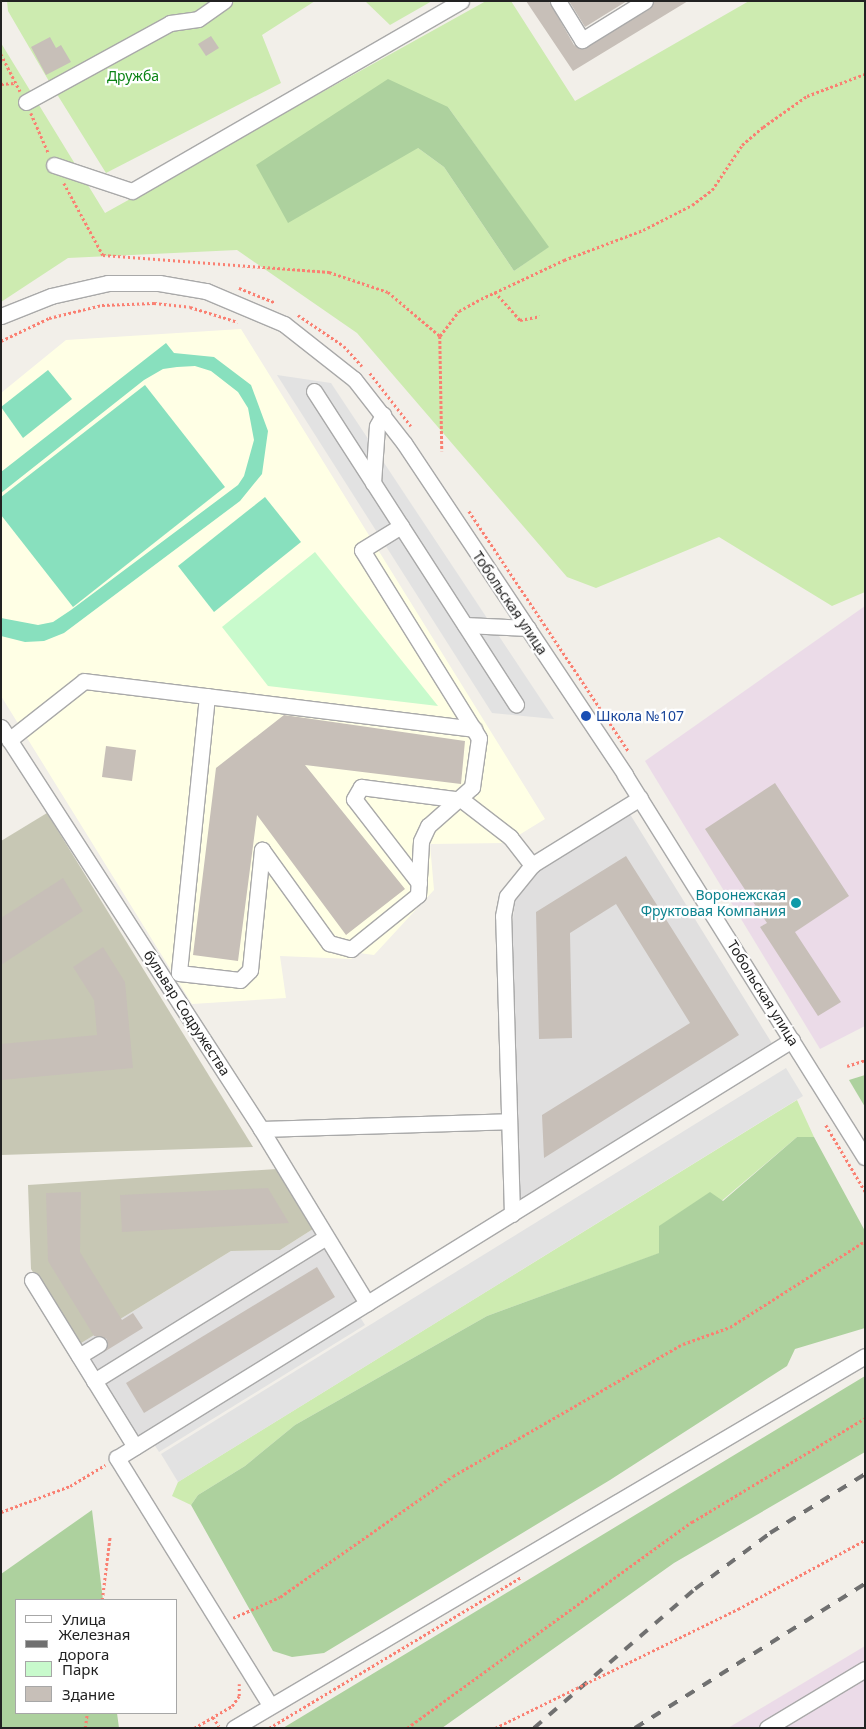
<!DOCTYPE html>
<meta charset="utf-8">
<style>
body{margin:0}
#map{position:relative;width:866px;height:1729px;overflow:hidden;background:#f2efe9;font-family:"Noto Sans",sans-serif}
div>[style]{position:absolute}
.residential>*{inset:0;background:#e0dfdf}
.industrial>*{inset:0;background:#ebdbe8}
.education>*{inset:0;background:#ffffe5}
.construction>*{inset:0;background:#c7c7b4}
.grass>*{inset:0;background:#cdebb0}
.forest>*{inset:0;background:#add19e}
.park>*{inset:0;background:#c8facc}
.pitch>*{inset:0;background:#88e0be}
.parking>*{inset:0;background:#e2e2e2}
.building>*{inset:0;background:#c7bfb8}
.path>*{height:2.5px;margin-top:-1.25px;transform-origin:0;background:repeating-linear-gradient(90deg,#fa8072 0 2.5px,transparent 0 5px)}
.roads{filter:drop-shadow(1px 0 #a9a9a9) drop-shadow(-1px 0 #a9a9a9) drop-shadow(0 1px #a9a9a9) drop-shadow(0 -1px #a9a9a9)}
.minor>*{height:15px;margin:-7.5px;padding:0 7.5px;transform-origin:7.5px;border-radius:7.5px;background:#fff}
.rail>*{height:4px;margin-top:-2px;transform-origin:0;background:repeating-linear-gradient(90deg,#707070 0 10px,transparent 0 20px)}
.path-bridge>*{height:2.5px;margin-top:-1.25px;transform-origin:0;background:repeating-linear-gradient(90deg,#fa8072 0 2.5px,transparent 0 5px)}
.dots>*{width:14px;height:14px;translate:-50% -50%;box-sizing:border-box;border:2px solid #fff;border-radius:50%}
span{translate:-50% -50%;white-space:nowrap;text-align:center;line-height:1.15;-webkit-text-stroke:4.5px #fff;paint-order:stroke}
.park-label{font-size:14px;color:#0c8416}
.street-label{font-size:14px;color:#222}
.transit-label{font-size:14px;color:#164399}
.left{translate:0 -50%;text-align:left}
.culture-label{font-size:14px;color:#0d838f}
.right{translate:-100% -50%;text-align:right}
.frame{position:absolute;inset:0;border:2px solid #222;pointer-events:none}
.legend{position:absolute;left:15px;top:1599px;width:162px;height:115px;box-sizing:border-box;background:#fff;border:1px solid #a7a7a7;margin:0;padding:6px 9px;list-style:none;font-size:15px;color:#222}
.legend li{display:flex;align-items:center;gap:10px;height:25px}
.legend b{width:25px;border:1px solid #a7a7a7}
</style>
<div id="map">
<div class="residential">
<div style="clip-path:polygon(628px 811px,773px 1045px,518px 1202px,510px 949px,515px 899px,526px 879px,542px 864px)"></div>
<div style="clip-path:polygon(313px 1229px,358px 1301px,136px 1438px,78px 1345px,231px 1251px,280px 1250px)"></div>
</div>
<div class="industrial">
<div style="clip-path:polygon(865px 606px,865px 1026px,820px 1049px,645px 761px)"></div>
<div style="clip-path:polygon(865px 1646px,865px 1728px,728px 1728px)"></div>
</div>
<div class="education">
<div style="clip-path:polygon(241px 329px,545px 819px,506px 843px,430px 844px,434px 890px,374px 955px,359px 953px,351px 959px,280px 956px,286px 998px,192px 1004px,1px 696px,1px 393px,66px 340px)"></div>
</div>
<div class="construction">
<div style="clip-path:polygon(47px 813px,253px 1147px,1px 1155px,1px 841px)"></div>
<div style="clip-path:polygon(277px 1169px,313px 1229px,280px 1250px,231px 1251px,78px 1345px,31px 1269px,28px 1185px)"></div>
</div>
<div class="grass">
<div style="clip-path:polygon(7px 1px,315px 1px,262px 35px,281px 83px,106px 173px,50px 83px,8px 11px)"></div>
<div style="clip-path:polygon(365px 1px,432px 1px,390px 25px)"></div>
<div style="clip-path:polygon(evenodd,486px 1px,511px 1px,575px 101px,749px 1px,865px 1px,865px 592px,832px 606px,719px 537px,596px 588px,567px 577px,357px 333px,237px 250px,68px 258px,1px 302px,1px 43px,105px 213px,486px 1px,448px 107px,548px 247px,514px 271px,444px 167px,418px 148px,448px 107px)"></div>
<div style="clip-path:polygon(797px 1100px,814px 1137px,797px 1137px,660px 1253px,487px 1316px,295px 1425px,245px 1466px,198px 1495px,191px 1505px,172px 1496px,178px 1482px)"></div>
</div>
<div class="forest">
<div style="clip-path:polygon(388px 79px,448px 107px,549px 247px,514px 271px,444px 167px,418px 148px,288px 223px,256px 165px)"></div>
<div style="clip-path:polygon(865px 1075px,865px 1107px,849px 1080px)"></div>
<div style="clip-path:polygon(797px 1137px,814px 1137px,865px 1231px,865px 1328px,795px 1349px,787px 1366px,610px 1480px,324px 1653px,292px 1657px,273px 1651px,191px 1505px,198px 1495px,245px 1466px,295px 1425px,487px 1316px,659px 1253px,659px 1226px,710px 1192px,723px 1201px)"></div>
<div style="clip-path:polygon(865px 1376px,865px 1452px,674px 1563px,442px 1728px,283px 1728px)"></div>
<div style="clip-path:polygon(92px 1510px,103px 1600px,16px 1600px,16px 1713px,117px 1713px,119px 1728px,1px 1728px,1px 1574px)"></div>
</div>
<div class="park">
<div style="clip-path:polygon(315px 552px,438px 706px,268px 686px,222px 627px)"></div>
</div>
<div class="pitch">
<div style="clip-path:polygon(166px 343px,174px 353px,214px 357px,251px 385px,268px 431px,262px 474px,240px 501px,64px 633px,44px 641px,25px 642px,1px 636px,1px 618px,38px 625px,53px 622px,71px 610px,238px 485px,244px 476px,254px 440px,248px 408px,238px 392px,211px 371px,195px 366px,177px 367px,163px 369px,144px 380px,1px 493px,1px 472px)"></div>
<div style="clip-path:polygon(48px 370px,72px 399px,23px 438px,1px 407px)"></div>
<div style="clip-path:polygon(145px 385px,225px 487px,73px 607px,1px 515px,1px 497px)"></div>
<div style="clip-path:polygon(265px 497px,301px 542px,214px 612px,178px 566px)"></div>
</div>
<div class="parking">
<div style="clip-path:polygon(277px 375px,331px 383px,554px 719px,492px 713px)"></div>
<div style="clip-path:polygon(786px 1068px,803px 1096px,178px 1482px,161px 1454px)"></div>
<div style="clip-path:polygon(360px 1317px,365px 1325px,159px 1452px,154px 1444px)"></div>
</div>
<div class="building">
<div style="clip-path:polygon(526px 1px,549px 1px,574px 45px,582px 49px,650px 9px,654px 1px,688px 1px,573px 71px)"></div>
<div style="clip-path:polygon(569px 1px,627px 1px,585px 27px)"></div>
<div style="clip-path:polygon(211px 36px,219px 48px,206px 56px,198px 44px)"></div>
<div style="clip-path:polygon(50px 37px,56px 48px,61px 45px,71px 62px,46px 75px,31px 47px)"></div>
<div style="clip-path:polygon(284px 715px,465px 741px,461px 784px,305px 765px,405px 889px,346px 935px,257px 815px,238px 961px,193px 955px,216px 768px)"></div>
<div style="clip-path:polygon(106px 746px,136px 750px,132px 781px,102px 777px)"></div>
<div style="clip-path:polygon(775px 783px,849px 896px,795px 932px,841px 1002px,818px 1016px,760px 927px,767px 923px,705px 829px)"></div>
<div style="clip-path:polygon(626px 856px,739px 1035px,544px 1158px,542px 1115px,690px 1023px,616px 904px,570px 933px,572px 1038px,539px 1039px,536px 912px)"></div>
<div style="clip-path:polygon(63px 878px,83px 911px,1px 965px,1px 918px)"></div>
<div style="clip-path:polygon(103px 947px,125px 982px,133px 1068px,1px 1080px,1px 1044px,97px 1035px,94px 1000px,73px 967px)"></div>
<div style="clip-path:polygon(268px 1188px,289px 1223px,122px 1232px,120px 1195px)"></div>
<div style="clip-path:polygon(81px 1192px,80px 1252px,122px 1320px,133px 1313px,143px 1328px,104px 1352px,107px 1339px,94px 1336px,48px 1261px,46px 1193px)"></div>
<div style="clip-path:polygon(317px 1267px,335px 1297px,144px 1413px,126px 1383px)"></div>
</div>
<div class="path">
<div style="left:1px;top:54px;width:42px;rotate:62.8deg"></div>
<div style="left:1px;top:84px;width:14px;rotate:-4deg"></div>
<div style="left:31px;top:113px;width:43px;rotate:66.4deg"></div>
<div style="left:64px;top:183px;width:82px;rotate:61.6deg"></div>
<div style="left:103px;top:255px;width:227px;rotate:4.3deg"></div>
<div style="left:329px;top:272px;width:62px;rotate:18.7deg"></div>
<div style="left:388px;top:292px;width:68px;rotate:40.2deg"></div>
<div style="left:440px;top:336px;width:115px;rotate:89deg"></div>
<div style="left:239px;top:288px;width:38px;rotate:22deg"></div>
<div style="left:495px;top:292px;width:38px;rotate:48deg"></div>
<div style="left:520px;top:320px;width:20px;rotate:-11deg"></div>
<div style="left:298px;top:315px;width:55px;rotate:34deg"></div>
<div style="left:344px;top:346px;width:27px;rotate:48deg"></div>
<div style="left:440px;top:336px;width:31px;rotate:-53deg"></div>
<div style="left:459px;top:311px;width:25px;rotate:-29deg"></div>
<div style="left:481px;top:299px;width:92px;rotate:-25.2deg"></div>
<div style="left:564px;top:260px;width:85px;rotate:-20.8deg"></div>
<div style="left:643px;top:230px;width:55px;rotate:-27deg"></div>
<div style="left:692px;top:205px;width:25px;rotate:-37deg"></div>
<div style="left:712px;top:190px;width:54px;rotate:-56.3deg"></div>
<div style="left:742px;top:145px;width:28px;rotate:-41deg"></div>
<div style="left:763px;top:127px;width:54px;rotate:-35.2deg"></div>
<div style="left:807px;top:96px;width:62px;rotate:-20.8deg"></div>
<div style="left:1px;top:341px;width:53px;rotate:-25.6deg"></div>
<div style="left:49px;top:318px;width:55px;rotate:-13.8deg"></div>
<div style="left:102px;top:305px;width:52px;rotate:-2.2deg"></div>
<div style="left:154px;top:303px;width:36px;rotate:6deg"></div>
<div style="left:190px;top:307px;width:50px;rotate:17.4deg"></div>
<div style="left:370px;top:373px;width:67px;rotate:52.3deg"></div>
<div style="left:469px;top:511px;width:289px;rotate:56.4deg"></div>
<div style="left:847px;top:1066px;width:19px;rotate:-18deg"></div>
<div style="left:826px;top:1125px;width:77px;rotate:59.4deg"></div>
<div style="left:1px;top:1512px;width:74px;rotate:-20.6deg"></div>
<div style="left:70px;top:1486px;width:41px;rotate:-31deg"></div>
<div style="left:102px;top:1600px;width:64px;rotate:-82.9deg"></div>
<div style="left:738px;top:1609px;width:145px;rotate:-28.5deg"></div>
<div style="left:233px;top:1618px;width:51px;rotate:-24.1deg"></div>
<div style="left:280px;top:1597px;width:211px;rotate:-35deg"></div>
<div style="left:453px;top:1476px;width:265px;rotate:-29.9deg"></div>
<div style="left:683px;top:1344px;width:50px;rotate:-19.9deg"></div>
<div style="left:730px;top:1327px;width:160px;rotate:-32.5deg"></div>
<div style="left:213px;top:1717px;width:11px;rotate:56deg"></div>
<div style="left:85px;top:1728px;width:15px;rotate:-82deg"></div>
<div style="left:194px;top:1728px;width:44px;rotate:-30.1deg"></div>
<div style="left:232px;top:1706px;width:12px;rotate:-55deg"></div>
<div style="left:239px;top:1696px;width:12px;rotate:-90deg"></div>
<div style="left:269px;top:1728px;width:294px;rotate:-30.9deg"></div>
<div style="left:407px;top:1728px;width:352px;rotate:-35.9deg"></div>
<div style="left:692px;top:1522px;width:202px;rotate:-31deg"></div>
</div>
<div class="roads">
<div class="minor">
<div style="left:558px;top:1px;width:46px;rotate:58.4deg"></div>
<div style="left:582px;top:40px;width:74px;rotate:-31.8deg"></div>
<div style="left:26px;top:102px;width:164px;rotate:-28.7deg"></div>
<div style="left:170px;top:23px;width:28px;rotate:-8deg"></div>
<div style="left:198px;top:19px;width:32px;rotate:-35deg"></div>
<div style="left:54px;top:165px;width:82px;rotate:18.4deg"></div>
<div style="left:132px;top:191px;width:380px;rotate:-30deg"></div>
<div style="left:1px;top:316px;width:54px;rotate:-21.8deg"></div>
<div style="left:51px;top:296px;width:58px;rotate:-12.8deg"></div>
<div style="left:108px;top:283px;width:51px"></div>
<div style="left:159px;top:283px;width:48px;rotate:9.7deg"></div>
<div style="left:206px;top:291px;width:85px;rotate:22.9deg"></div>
<div style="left:284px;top:324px;width:89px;rotate:38.2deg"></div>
<div style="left:354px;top:379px;width:81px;rotate:52deg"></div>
<div style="left:404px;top:443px;width:399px;rotate:56.3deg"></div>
<div style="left:625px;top:775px;width:451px;rotate:57.9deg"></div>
<div style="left:314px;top:391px;width:373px;rotate:57.2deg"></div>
<div style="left:373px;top:483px;width:57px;rotate:-86deg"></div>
<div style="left:377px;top:426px;width:13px;rotate:-61deg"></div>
<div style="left:465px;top:625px;width:63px;rotate:2.7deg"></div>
<div style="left:207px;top:696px;width:278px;rotate:95.8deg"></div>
<div style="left:179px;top:973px;width:61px;rotate:6.5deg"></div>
<div style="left:240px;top:980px;width:14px;rotate:-45deg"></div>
<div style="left:250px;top:970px;width:121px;rotate:-84.3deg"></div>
<div style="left:262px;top:850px;width:115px;rotate:54.2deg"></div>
<div style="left:329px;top:943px;width:23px;rotate:15deg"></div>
<div style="left:351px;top:949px;width:86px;rotate:-38.9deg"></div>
<div style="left:418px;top:895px;width:54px;rotate:-86.8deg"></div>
<div style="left:421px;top:841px;width:17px;rotate:-65deg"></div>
<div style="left:428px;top:826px;width:59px;rotate:-41.6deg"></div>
<div style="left:472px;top:787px;width:49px;rotate:-81.9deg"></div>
<div style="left:479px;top:738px;width:221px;rotate:-121.9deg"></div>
<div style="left:362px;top:550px;width:46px;rotate:-31.6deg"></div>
<div style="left:1px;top:727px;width:479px;rotate:57.1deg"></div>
<div style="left:261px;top:1129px;width:204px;rotate:58.7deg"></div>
<div style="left:9px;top:740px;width:95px;rotate:-38.2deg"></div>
<div style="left:84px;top:681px;width:393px;rotate:7deg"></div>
<div style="left:419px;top:883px;width:106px;rotate:-127.7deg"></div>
<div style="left:354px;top:799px;width:14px;rotate:-60deg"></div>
<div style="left:361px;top:787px;width:102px;rotate:7.3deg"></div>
<div style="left:462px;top:800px;width:61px;rotate:37.6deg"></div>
<div style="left:510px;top:837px;width:36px;rotate:52deg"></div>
<div style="left:261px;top:1129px;width:248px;rotate:-1.8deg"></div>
<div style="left:512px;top:1214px;width:298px;rotate:-91.7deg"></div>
<div style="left:503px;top:916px;width:20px;rotate:-79deg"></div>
<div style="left:507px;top:896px;width:40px;rotate:-51deg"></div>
<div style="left:532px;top:865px;width:127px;rotate:-31.8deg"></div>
<div style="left:32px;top:1280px;width:196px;rotate:58.3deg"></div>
<div style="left:79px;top:1356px;width:23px;rotate:-31deg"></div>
<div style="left:94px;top:1381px;width:273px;rotate:-31.8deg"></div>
<div style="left:270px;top:1705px;width:291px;rotate:-121.8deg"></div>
<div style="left:117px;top:1458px;width:794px;rotate:-31.77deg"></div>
<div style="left:234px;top:1728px;width:732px;rotate:-30.52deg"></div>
<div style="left:767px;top:1728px;width:114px;rotate:-31deg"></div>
</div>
</div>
<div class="rail">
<div style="left:534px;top:1728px;width:213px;rotate:-40.8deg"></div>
<div style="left:695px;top:1589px;width:94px;rotate:-36.7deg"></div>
<div style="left:770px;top:1533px;width:112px;rotate:-31.8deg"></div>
<div style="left:635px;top:1728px;width:271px;rotate:-32.1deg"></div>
</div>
<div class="path-bridge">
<div style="left:495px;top:1728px;width:271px;rotate:-26.1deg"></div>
</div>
<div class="dots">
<div style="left:586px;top:716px;background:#1a4fb4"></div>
<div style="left:796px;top:903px;background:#0f9aa8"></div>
</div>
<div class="park-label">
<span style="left:133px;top:76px">Дружба</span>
</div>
<div class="street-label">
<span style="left:510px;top:603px;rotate:56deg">Тобольская улица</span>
<span style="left:763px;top:993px;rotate:58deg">Тобольская улица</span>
<span style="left:187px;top:1013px;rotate:57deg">бульвар Содружества</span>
</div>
<div class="transit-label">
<span class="left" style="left:596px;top:716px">Школа №107</span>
</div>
<div class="culture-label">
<span class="right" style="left:786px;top:903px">Воронежская<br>Фруктовая Компания</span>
</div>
<div class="frame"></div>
<ul class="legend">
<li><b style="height:6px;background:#fff"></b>Улица</li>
<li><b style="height:6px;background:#707070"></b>Железная дорога</li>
<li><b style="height:14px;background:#c8facc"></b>Парк</li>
<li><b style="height:14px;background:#c7bfb8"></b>Здание</li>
</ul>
</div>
